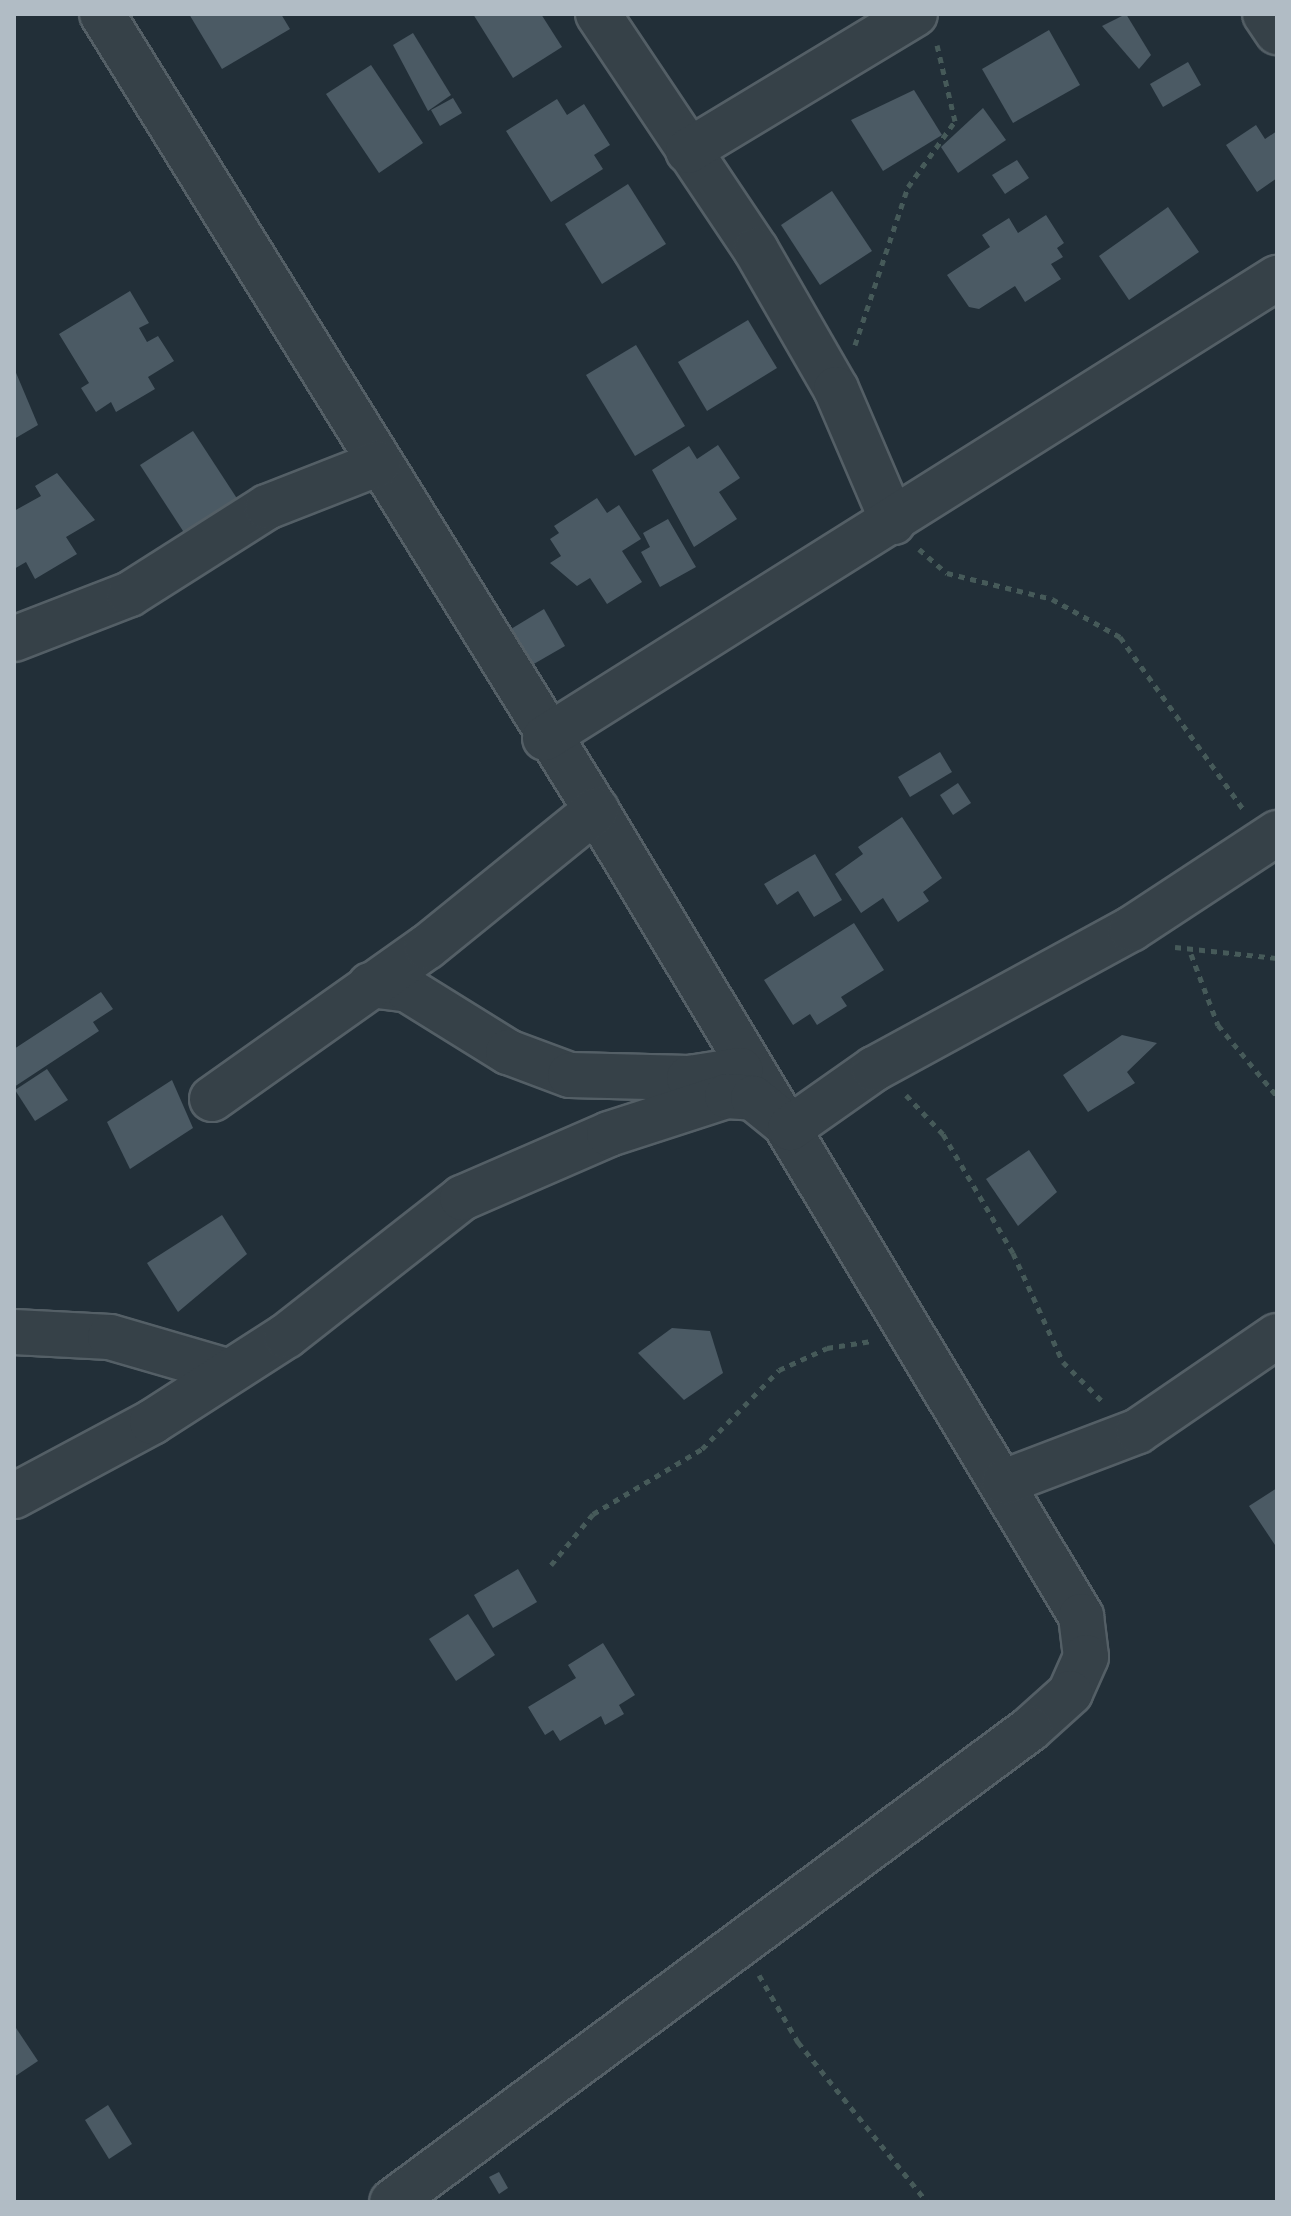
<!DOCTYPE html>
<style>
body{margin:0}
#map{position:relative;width:1291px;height:2216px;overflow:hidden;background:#222f38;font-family:Rubik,sans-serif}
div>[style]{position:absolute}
.building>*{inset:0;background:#4b5a64}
.path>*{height:5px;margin-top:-2.5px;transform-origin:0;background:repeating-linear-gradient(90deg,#465a59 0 6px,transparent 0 12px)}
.roads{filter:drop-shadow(2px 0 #545f66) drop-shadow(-2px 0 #545f66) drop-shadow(0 2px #545f66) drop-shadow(0 -2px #545f66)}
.minor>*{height:44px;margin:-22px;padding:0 22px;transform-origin:22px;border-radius:22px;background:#364148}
span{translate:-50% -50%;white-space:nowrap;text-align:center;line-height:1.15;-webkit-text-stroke:6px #1b262d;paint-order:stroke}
.frame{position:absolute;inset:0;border:16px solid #b1bcc5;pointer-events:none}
</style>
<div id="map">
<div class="building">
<div style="clip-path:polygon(189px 14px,281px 14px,290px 29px,222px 69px)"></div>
<div style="clip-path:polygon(473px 14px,541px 14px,562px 47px,513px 78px)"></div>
<div style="clip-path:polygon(1126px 14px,1151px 55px,1139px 69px,1102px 26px)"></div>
<div style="clip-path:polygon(1049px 30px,1080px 85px,1013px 123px,982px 69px)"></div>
<div style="clip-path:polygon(413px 33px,451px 95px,428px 111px,393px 45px)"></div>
<div style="clip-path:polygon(1188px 62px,1201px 85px,1163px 107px,1150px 84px)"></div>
<div style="clip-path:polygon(371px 65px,423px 143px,379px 173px,326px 94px)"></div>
<div style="clip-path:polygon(914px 90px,942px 135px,883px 171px,851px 120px)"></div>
<div style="clip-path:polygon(453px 98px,462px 113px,440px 126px,431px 110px)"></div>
<div style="clip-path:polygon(557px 99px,567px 115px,584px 104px,610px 145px,594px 155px,603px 169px,551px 202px,506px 131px)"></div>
<div style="clip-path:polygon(983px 108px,1006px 140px,958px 173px,941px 147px)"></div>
<div style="clip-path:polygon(1256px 125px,1265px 139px,1277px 131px,1277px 178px,1257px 192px,1226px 145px)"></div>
<div style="clip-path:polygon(1017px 160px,1029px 178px,1005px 194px,992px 175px)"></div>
<div style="clip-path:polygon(628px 184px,666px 244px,602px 284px,565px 224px)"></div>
<div style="clip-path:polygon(832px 191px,872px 251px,820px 285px,781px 225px)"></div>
<div style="clip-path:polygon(1168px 207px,1199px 252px,1129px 300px,1099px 256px)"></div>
<div style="clip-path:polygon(1046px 215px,1064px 243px,1057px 248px,1063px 257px,1051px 264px,1061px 279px,1025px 302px,1015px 286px,979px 309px,969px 307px,947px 275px,990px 247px,982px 235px,1009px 218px,1018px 233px)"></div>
<div style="clip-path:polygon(130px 291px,149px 323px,139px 328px,147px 342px,158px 336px,174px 361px,148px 377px,155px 389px,116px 412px,111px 402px,96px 412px,81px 388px,89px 383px,59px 334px)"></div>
<div style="clip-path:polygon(748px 320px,777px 368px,707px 411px,678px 362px)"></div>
<div style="clip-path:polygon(636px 345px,685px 426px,635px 456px,586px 375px)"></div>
<div style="clip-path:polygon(14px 368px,38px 425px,14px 439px)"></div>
<div style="clip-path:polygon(193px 431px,238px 500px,185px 534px,140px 465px)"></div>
<div style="clip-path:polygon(718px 445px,740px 478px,719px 492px,737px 519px,694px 547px,652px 470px,689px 446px,697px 459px)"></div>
<div style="clip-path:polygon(57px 473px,95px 520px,66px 537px,77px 554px,35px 579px,26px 562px,14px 569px,14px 511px,41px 496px,35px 486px)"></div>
<div style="clip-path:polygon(597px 498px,607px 513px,619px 505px,641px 539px,622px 551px,642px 582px,607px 604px,590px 578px,577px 586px,550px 563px,561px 556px,550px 539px,559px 533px,554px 526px)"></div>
<div style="clip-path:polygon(668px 519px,696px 567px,660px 587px,641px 552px,650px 547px,643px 533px)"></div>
<div style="clip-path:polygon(544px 609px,565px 646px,532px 665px,511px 629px)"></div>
<div style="clip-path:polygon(940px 752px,952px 772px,910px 797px,898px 777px)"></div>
<div style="clip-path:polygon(958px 783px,971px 803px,953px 815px,940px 795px)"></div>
<div style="clip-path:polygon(902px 817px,942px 878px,923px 892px,929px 901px,898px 922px,883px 898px,861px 913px,835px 874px,863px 854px,858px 847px)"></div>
<div style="clip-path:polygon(815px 854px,842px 900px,814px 917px,798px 891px,777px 905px,764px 884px)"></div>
<div style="clip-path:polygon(854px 923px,884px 970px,841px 997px,847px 1006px,817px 1025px,810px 1014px,793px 1025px,764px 980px)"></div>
<div style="clip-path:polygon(101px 992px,113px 1009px,93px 1022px,99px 1031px,14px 1087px,14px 1049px)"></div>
<div style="clip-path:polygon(1122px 1035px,1157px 1043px,1127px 1072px,1135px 1083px,1088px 1112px,1063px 1075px)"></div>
<div style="clip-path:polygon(47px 1069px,68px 1100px,35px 1121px,15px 1090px)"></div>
<div style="clip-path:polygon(172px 1080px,193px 1128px,130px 1169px,107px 1122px)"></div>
<div style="clip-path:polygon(1029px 1150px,1057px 1192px,1018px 1226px,986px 1179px)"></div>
<div style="clip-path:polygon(222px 1215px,247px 1254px,178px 1312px,147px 1263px)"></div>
<div style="clip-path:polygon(672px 1328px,710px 1331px,723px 1373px,684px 1400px,638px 1353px)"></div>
<div style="clip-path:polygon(1277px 1488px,1277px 1548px,1249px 1506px)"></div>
<div style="clip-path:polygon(518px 1569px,537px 1602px,493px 1628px,474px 1595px)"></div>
<div style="clip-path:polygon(468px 1614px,495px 1655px,456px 1681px,429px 1639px)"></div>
<div style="clip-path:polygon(603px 1643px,635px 1695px,619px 1705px,624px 1714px,605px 1725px,601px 1716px,560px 1741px,553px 1730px,545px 1735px,528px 1707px,576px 1678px,568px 1665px)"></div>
<div style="clip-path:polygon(14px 2025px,38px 2061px,14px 2077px)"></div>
<div style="clip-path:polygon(108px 2105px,132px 2144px,109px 2159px,85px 2120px)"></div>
<div style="clip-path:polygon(499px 2172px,508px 2188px,499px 2194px,489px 2177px)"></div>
</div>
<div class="path">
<div style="left:855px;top:345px;width:167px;rotate:-71.5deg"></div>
<div style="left:908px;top:187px;width:81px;rotate:-54.5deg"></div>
<div style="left:955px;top:121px;width:78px;rotate:-103.3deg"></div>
<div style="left:919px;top:549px;width:37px;rotate:41deg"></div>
<div style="left:947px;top:573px;width:108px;rotate:13.9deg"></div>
<div style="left:1052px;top:599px;width:78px;rotate:29.2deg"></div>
<div style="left:1120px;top:637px;width:213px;rotate:54.4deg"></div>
<div style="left:1175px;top:947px;width:103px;rotate:6.2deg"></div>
<div style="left:1191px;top:954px;width:76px;rotate:69.2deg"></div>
<div style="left:1218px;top:1025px;width:92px;rotate:50.3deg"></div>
<div style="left:906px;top:1095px;width:54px;rotate:46.5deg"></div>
<div style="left:943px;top:1134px;width:138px;rotate:59.5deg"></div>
<div style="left:1013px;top:1253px;width:120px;rotate:65.4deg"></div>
<div style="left:1063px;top:1362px;width:57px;rotate:45deg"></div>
<div style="left:551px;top:1565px;width:66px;rotate:-50.5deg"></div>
<div style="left:593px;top:1514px;width:127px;rotate:-30.8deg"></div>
<div style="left:702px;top:1449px;width:110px;rotate:-45.7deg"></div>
<div style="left:779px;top:1370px;width:53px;rotate:-24.6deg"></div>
<div style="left:827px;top:1348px;width:45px;rotate:-9deg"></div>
<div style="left:759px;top:1975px;width:78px;rotate:59.8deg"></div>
<div style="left:798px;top:2042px;width:206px;rotate:51.1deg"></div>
</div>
<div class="roads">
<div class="minor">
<div style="left:102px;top:14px;width:937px;rotate:58.18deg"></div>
<div style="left:596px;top:810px;width:941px;rotate:58.96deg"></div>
<div style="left:1081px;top:1616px;width:41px;rotate:83deg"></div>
<div style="left:1086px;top:1657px;width:39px;rotate:114deg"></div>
<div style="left:1070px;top:1693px;width:54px;rotate:138deg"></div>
<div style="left:1030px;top:1729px;width:794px;rotate:143.45deg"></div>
<div style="left:598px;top:14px;width:284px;rotate:56.2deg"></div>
<div style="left:756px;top:250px;width:160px;rotate:60.1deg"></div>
<div style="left:836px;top:389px;width:145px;rotate:66.8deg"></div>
<div style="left:1265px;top:14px;width:22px;rotate:56deg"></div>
<div style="left:688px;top:151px;width:265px;rotate:-31.1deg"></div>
<div style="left:14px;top:639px;width:124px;rotate:-21.2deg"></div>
<div style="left:130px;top:594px;width:162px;rotate:-32.4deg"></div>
<div style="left:267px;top:507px;width:120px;rotate:-21.4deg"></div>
<div style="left:545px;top:738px;width:865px;rotate:-32.15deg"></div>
<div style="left:370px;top:985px;width:38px;rotate:7deg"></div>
<div style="left:408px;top:990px;width:118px;rotate:31.8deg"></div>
<div style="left:508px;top:1052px;width:66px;rotate:20.4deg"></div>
<div style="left:570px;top:1075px;width:119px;rotate:1.4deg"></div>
<div style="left:689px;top:1078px;width:52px;rotate:-8.9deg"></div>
<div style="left:212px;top:1099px;width:263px;rotate:-35.3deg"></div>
<div style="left:427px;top:947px;width:218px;rotate:-39deg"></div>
<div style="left:14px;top:1332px;width:96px;rotate:3deg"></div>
<div style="left:110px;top:1337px;width:122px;rotate:16.2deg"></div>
<div style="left:1004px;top:1482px;width:143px;rotate:-20.8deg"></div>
<div style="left:1138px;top:1431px;width:168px;rotate:-34.4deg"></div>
<div style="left:14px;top:1496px;width:157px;rotate:-28.2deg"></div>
<div style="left:152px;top:1422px;width:159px;rotate:-32.7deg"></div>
<div style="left:286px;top:1336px;width:224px;rotate:-38.1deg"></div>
<div style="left:462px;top:1198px;width:160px;rotate:-23.5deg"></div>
<div style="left:609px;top:1134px;width:124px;rotate:-17.9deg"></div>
<div style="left:727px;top:1096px;width:26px;rotate:4deg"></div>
<div style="left:753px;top:1098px;width:48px;rotate:39deg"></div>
<div style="left:790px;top:1128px;width:103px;rotate:-35.1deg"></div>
<div style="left:874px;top:1069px;width:293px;rotate:-28.6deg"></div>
<div style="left:1131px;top:929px;width:175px;rotate:-33.3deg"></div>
</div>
</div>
<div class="frame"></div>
</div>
